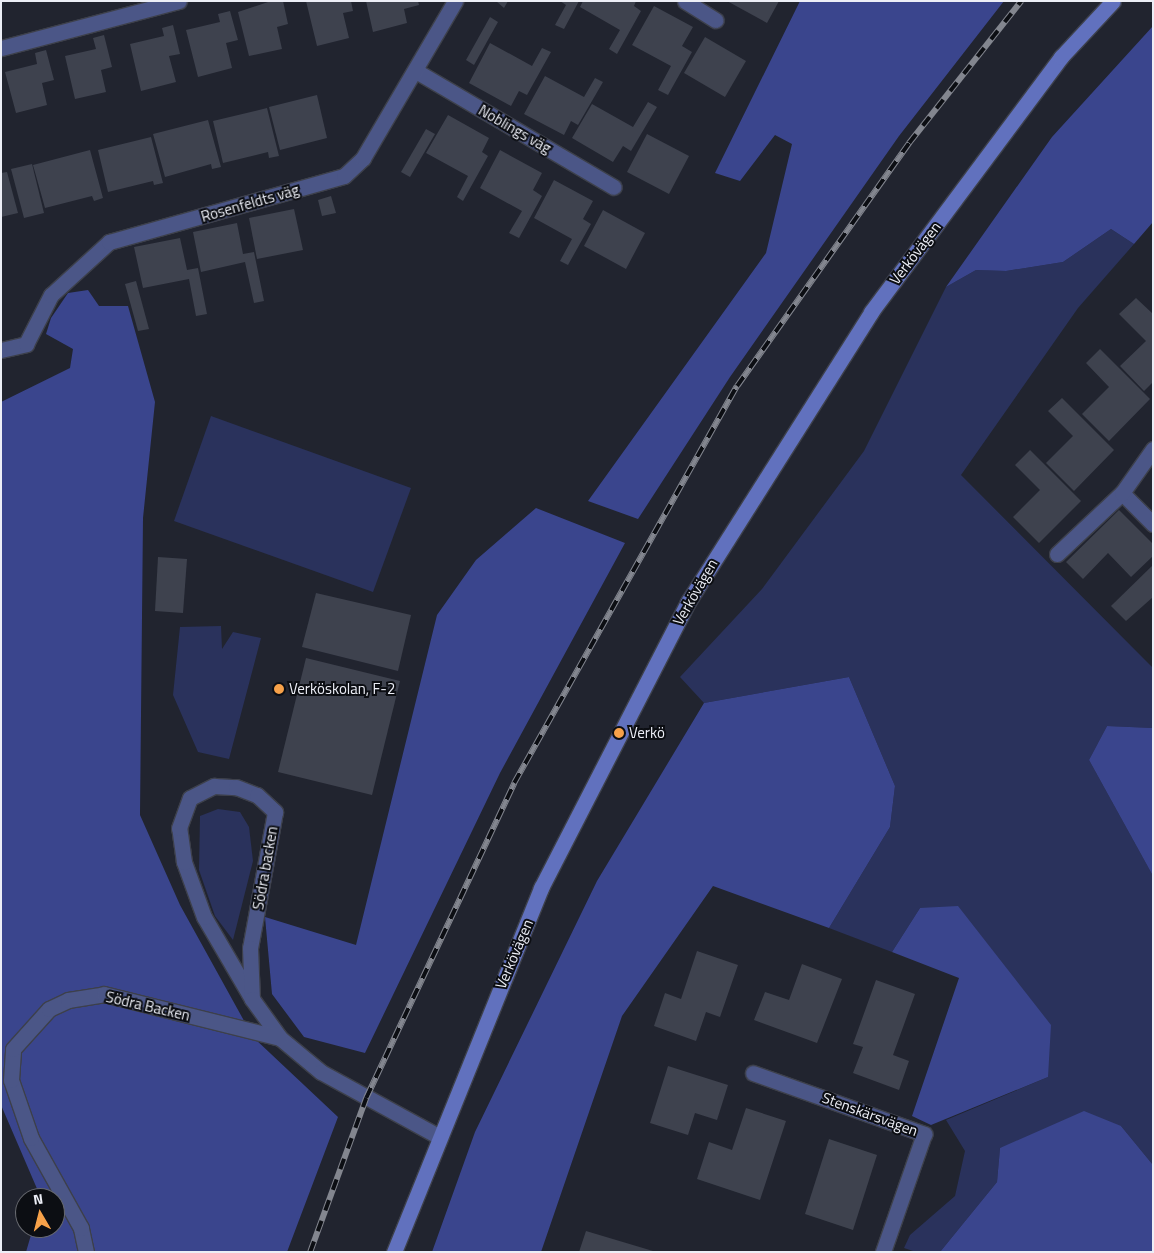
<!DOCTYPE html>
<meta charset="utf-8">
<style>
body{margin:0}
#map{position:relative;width:1154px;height:1253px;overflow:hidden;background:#21242f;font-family:"Titillium Web",sans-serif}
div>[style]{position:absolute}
.green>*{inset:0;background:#2a325c}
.forest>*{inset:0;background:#3a458d}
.building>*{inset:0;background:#3e424e}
.roads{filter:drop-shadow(1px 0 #3d404b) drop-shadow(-1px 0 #3d404b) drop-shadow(0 1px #3d404b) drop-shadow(0 -1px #3d404b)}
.minor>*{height:15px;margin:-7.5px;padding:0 7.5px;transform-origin:7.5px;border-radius:7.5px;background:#4b5687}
.secondary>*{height:15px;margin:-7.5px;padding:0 7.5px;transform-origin:7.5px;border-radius:7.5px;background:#6171be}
.rail>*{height:5.5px;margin-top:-2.75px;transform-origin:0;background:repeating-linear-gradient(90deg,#0c0e13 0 11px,#83868f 0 22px);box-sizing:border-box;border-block:1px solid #83868f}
.dots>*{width:14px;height:14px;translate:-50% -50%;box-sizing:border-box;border:2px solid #0c0e13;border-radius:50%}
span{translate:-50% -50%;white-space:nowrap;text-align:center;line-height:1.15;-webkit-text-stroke:4px #0c0e13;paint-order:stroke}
.street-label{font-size:15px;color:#eceef6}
.poi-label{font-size:15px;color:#eceef6}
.left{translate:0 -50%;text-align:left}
.frame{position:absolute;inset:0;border:2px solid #eceef6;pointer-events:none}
.north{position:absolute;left:15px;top:1188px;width:50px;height:50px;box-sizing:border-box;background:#0c0e13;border:1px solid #66686e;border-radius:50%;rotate:352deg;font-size:14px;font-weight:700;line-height:20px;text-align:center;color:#eceef6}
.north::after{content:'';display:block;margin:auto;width:18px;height:22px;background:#f7a149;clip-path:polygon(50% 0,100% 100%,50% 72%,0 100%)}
</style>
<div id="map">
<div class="green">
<div style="clip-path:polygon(1111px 229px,1134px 244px,1078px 308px,961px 475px,1153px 668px,1153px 728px,1107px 726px,1089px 760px,1153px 876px,1153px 1165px,1121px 1126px,1000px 1148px,997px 1182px,940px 1252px,916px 1252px,904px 1248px,910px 1235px,955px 1196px,965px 1151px,946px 1120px,1048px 1077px,920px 908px,892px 952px,829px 928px,890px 827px,895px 786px,849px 677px,704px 703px,680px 677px,762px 589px,864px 451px,946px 287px,976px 270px,1006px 271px,1063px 262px)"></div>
<div style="clip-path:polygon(211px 416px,411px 488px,373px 592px,174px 521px)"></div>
<div style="clip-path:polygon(221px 626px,222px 649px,233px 632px,261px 638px,229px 759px,198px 752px,173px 695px,180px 627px)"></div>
<div style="clip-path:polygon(218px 809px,240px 812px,249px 827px,253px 861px,233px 940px,215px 916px,199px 870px,200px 816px)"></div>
</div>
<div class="forest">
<div style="clip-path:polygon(800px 1px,1004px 1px,899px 136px,730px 377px,638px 519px,588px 501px,766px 253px,792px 144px,775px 135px,740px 181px,715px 173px)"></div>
<div style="clip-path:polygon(1153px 26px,1153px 222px,1134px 244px,1111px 229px,1063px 262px,1006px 271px,976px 270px,946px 287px,1052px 137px)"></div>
<div style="clip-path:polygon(88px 290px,99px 306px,128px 306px,155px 402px,143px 518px,140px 815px,180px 905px,253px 1037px,338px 1117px,287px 1252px,26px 1252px,33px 1228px,55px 1228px,55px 1198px,41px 1198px,1px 1105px,1px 402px,70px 368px,73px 349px,46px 334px,51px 318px,68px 293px)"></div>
<div style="clip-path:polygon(536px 508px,625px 543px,500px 773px,365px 1053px,304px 1037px,272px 994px,265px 917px,356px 945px,437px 615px,476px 560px)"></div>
<div style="clip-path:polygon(849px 677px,895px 786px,890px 827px,829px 928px,713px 886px,622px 1016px,541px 1252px,432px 1252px,475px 1132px,597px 881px,704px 703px)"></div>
<div style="clip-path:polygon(1107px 726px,1153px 728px,1153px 876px,1089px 760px)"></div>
<div style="clip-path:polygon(958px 906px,1051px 1025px,1048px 1077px,931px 1125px,912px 1116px,959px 978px,892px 952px,920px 908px)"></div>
<div style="clip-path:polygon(1084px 1111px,1121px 1126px,1153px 1165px,1153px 1252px,940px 1252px,997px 1182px,1000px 1148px)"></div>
</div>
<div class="building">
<div style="clip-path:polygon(271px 1px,283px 1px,288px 24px,277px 27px,282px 49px,249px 56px,238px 12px)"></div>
<div style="clip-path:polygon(306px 1px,351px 1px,353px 11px,343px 13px,349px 38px,317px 46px)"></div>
<div style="clip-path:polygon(366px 1px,418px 1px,419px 5px,404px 9px,407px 23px,373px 32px)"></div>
<div style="clip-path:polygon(496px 1px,508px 1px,504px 8px)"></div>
<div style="clip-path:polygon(560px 1px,579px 1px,564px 29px,555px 25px,566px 5px)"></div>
<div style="clip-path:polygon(583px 1px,636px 1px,634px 6px,641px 11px,617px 54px,609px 49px,620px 30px,580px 7px)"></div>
<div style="clip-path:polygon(727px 1px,779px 1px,767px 23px)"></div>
<div style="clip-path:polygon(654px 6px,693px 27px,682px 46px,692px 52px,668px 95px,658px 90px,671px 66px,632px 45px)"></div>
<div style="clip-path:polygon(230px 11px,238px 40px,226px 43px,232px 68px,198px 77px,186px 30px,220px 22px,218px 14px)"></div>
<div style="clip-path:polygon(490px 17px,498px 22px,474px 65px,466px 60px)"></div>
<div style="clip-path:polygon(173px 25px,180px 54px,169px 56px,176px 82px,141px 91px,130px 44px,164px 36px,162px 28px)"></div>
<div style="clip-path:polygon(104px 35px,112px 67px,101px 70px,106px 92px,75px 99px,65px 56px,96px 49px,93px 38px)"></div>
<div style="clip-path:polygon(705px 37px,746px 61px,725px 97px,684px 73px)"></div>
<div style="clip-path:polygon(490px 43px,532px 66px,542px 48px,551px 52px,527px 95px,519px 91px,511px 106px,469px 83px)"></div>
<div style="clip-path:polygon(46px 50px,54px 80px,42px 83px,47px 105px,16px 113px,5px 72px,37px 64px,35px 53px)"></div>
<div style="clip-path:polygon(545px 76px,584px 97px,595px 78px,603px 82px,578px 125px,571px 121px,564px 135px,524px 114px)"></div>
<div style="clip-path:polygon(317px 95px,327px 138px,280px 150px,269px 107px)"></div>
<div style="clip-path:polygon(648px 102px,657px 107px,631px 151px,623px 146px,613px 162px,572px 138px,592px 104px,633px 127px)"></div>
<div style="clip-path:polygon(267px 108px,279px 156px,269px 158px,268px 152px,223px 163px,213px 121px)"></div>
<div style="clip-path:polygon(448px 115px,489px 138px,482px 152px,488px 156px,463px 201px,457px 197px,468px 176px,426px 153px)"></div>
<div style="clip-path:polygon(208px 120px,221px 167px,212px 169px,211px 164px,165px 177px,153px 134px)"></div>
<div style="clip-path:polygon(426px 129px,435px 134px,410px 177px,401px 172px)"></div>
<div style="clip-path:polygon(647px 134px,689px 156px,669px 194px,627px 172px)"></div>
<div style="clip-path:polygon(151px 137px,163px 183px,154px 185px,153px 181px,108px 192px,98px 150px)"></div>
<div style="clip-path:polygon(90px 150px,103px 198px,94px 201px,92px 196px,45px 208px,33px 165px)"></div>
<div style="clip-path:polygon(500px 150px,542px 173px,533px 190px,542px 196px,519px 238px,509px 233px,522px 211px,480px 188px)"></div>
<div style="clip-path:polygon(32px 164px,44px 213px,24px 218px,11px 169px)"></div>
<div style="clip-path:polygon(7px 172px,18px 213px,1px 217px,1px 173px)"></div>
<div style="clip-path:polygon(554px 180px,593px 201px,583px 219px,591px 224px,568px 265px,560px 261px,572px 239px,534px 218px)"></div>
<div style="clip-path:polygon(331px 196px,336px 213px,322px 216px,318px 200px)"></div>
<div style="clip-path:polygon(294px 209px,303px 250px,257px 259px,249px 218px)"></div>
<div style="clip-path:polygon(603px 210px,645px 233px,626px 269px,584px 246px)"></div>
<div style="clip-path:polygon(237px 223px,243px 254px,254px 252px,264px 301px,254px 303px,245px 262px,201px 272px,193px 232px)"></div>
<div style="clip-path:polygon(180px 238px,187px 270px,198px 268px,207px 314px,196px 316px,189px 279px,143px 288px,134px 247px)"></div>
<div style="clip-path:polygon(136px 281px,149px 329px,138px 331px,125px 284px)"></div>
<div style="clip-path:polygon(1136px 298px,1153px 314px,1153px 382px,1144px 391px,1120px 366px,1146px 341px,1119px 314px)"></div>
<div style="clip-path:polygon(1100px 349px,1150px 399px,1109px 441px,1082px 414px,1109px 387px,1086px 363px)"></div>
<div style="clip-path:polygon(1062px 398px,1114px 450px,1074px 491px,1046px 463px,1073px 436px,1048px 411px)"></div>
<div style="clip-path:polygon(1030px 450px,1081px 501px,1039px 543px,1013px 517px,1040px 490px,1015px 465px)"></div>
<div style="clip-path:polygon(1119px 510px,1153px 544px,1153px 556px,1131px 577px,1108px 553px,1083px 579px,1066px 562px)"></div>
<div style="clip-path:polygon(158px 557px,187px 559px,183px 613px,155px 611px)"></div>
<div style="clip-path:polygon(1153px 565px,1153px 597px,1126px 621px,1111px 606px)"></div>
<div style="clip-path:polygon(316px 593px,411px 615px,398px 671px,302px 647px)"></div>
<div style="clip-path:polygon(306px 658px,400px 681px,372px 795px,278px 772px)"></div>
<div style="clip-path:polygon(697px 951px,738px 965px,720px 1017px,706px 1012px,696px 1041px,654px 1026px,665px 993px,681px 999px)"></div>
<div style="clip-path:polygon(802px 964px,842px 979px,817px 1043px,754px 1020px,765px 992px,789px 1000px)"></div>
<div style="clip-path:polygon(876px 980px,915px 994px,893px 1055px,909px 1061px,899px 1090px,853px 1073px,863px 1047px,853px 1044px)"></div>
<div style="clip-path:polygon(668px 1066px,728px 1085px,717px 1120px,695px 1113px,688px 1135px,650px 1123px)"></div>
<div style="clip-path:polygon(746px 1108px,786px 1121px,760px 1200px,697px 1179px,709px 1142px,732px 1150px)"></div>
<div style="clip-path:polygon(829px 1139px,877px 1155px,853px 1230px,805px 1214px)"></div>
<div style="clip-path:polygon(586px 1231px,653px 1251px,653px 1252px,579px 1252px)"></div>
</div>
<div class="roads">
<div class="minor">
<div style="left:685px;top:1px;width:36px;rotate:32deg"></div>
<div style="left:1px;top:48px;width:184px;rotate:-14.8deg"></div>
<div style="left:416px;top:71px;width:229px;rotate:30.4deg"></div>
<div style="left:1px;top:350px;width:26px;rotate:-13deg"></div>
<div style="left:26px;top:344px;width:55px;rotate:-63deg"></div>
<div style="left:51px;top:295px;width:79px;rotate:-42.4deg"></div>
<div style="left:109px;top:242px;width:244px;rotate:-15.7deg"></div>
<div style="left:344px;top:176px;width:26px;rotate:-43deg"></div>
<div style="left:363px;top:158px;width:182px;rotate:-59.6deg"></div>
<div style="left:1122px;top:493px;width:44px;rotate:45deg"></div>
<div style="left:1057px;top:554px;width:89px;rotate:-43.2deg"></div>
<div style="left:1122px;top:493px;width:54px;rotate:-54.8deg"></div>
<div style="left:252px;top:999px;width:95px;rotate:-120.3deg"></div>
<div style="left:204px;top:917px;width:59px;rotate:-110deg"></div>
<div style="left:184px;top:862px;width:34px;rotate:-98deg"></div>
<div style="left:179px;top:828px;width:32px;rotate:-70deg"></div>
<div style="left:190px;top:798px;width:27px;rotate:-27deg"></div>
<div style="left:214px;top:786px;width:22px;rotate:3deg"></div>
<div style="left:236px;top:787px;width:22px;rotate:21deg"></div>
<div style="left:257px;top:795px;width:25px;rotate:43deg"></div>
<div style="left:275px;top:812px;width:138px;rotate:100.4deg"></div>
<div style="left:250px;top:948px;width:51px;rotate:87.8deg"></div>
<div style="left:252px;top:999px;width:48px;rotate:54.3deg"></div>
<div style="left:280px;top:1038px;width:53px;rotate:39.7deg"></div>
<div style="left:321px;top:1072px;width:133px;rotate:28.7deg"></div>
<div style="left:753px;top:1073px;width:182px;rotate:19.6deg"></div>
<div style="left:924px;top:1134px;width:125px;rotate:109.2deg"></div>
<div style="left:86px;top:1252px;width:25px;rotate:-102deg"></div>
<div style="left:81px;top:1228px;width:103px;rotate:-119.1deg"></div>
<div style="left:31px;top:1138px;width:61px;rotate:-109deg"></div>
<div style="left:11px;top:1080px;width:31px;rotate:-86deg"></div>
<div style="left:13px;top:1049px;width:54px;rotate:-48deg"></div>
<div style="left:49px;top:1009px;width:21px;rotate:-25deg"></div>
<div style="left:68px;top:1000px;width:36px;rotate:-9deg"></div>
<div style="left:104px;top:994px;width:181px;rotate:14deg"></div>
</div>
<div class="secondary">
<div style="left:394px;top:1252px;width:393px;rotate:-68deg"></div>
<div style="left:541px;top:888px;width:322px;rotate:-62.8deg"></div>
<div style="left:688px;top:602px;width:343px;rotate:-57.7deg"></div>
<div style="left:871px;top:312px;width:318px;rotate:-53.3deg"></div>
<div style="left:1061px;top:57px;width:76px;rotate:-47.1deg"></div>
</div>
</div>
<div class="rail">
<div style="left:310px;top:1252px;width:164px;rotate:-70deg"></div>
<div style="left:366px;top:1098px;width:348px;rotate:-64.8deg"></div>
<div style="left:514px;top:783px;width:455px;rotate:-60.7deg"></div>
<div style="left:737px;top:386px;width:298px;rotate:-54.7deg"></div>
<div style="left:909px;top:143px;width:181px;rotate:-51.7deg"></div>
</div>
<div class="dots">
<div style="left:279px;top:689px;background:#f7a149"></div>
<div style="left:619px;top:733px;background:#f7a149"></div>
</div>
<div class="street-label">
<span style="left:515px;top:129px;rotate:30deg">Noblings väg</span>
<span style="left:250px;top:203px;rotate:-16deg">Rosenfeldts väg</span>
<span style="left:915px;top:253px;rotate:-53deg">Verkövägen</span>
<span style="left:695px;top:592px;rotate:-60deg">Verkövägen</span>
<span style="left:265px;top:868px;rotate:-80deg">Södra backen</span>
<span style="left:514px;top:954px;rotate:-67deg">Verkövägen</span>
<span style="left:148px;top:1006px;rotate:13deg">Södra Backen</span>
<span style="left:870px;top:1114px;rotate:20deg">Stenskärsvägen</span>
</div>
<div class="poi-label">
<span class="left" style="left:289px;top:689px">Verköskolan, F-2</span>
<span class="left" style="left:629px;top:733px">Verkö</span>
</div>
<div class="frame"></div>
<div class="north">N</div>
</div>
